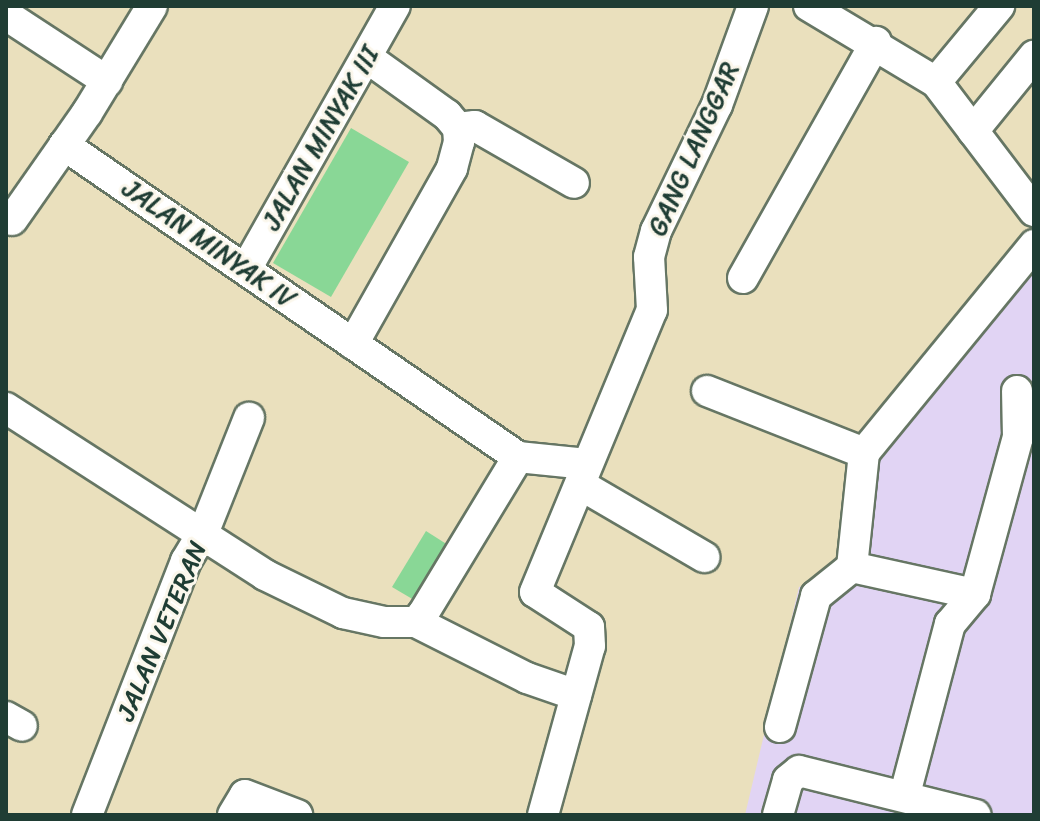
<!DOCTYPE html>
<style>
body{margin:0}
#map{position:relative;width:1040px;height:821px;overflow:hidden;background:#eae0bd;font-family:Sriracha,sans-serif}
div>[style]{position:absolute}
.built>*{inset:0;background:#e1d4f4}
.green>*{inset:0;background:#89d796}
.roads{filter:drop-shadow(2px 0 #667664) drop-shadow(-2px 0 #667664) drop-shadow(0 2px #667664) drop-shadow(0 -2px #667664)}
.minor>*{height:30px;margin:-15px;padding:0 15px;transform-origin:15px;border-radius:15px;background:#fff}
span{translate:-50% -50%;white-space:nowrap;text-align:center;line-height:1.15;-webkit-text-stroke:6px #fbf7ec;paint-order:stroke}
.street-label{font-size:26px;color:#1f3d34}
.frame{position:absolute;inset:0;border:8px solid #1f3d34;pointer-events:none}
</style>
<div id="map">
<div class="built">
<div style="clip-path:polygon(1034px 259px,1034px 815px,745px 815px,799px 587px,837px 575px,851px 461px)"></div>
</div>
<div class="green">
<div style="clip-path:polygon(351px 128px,409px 162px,331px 297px,273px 263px)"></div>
<div style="clip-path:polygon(426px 531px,448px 545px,414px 600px,392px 587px)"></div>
</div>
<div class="roads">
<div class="minor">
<div style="left:809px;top:6px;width:148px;rotate:30.9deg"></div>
<div style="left:936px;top:82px;width:162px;rotate:52.8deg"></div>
<div style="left:6px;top:15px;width:121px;rotate:33.2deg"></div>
<div style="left:936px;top:82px;width:99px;rotate:-50.3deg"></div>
<div style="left:458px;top:128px;width:17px;rotate:-7deg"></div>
<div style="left:475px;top:126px;width:114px;rotate:29.9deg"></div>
<div style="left:973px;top:131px;width:97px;rotate:-50.9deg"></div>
<div style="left:64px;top:145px;width:551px;rotate:34.5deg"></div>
<div style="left:518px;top:457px;width:69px;rotate:5.8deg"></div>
<div style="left:12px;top:220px;width:131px;rotate:-55deg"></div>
<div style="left:87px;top:113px;width:125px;rotate:-58.7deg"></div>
<div style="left:246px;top:269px;width:302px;rotate:-60.5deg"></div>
<div style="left:743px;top:278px;width:271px;rotate:-60.6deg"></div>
<div style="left:353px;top:344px;width:202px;rotate:-60.6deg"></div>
<div style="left:452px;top:168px;width:27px;rotate:-75deg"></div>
<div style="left:459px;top:142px;width:14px;rotate:-94deg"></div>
<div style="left:458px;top:128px;width:17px;rotate:-130deg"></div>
<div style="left:447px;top:115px;width:96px;rotate:-144.3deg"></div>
<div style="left:707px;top:391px;width:169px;rotate:21.5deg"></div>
<div style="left:6px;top:408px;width:308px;rotate:32.8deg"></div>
<div style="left:265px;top:575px;width:87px;rotate:26deg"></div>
<div style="left:343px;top:613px;width:42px;rotate:12.4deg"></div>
<div style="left:384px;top:622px;width:32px"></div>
<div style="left:416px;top:622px;width:11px;rotate:-49deg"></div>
<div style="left:423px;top:614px;width:184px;rotate:-58.8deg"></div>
<div style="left:581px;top:485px;width:143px;rotate:30.3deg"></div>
<div style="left:852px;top:567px;width:126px;rotate:12.4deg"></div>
<div style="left:416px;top:622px;width:124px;rotate:26.8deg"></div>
<div style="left:527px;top:678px;width:52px;rotate:19.1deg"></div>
<div style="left:6px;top:717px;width:18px;rotate:29deg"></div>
<div style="left:780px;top:727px;width:136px;rotate:-74.6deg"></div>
<div style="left:816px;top:596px;width:46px;rotate:-38.9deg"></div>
<div style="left:852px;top:567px;width:115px;rotate:-84deg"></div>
<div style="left:864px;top:453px;width:269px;rotate:-50.7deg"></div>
<div style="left:905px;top:794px;width:176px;rotate:-75.2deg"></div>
<div style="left:950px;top:624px;width:39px;rotate:-50deg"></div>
<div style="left:975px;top:594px;width:163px;rotate:-74.7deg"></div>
<div style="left:1018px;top:437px;width:46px;rotate:-91.2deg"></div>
<div style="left:87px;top:815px;width:273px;rotate:-68.7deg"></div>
<div style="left:186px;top:561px;width:35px;rotate:-59deg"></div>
<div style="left:204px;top:531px;width:122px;rotate:-68.3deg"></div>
<div style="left:233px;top:815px;width:23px;rotate:-59deg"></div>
<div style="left:245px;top:795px;width:56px;rotate:21deg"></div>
<div style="left:543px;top:815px;width:175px;rotate:-74.5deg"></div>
<div style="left:590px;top:646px;width:19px;rotate:-93deg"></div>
<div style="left:589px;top:627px;width:64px;rotate:-147.1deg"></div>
<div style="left:535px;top:592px;width:305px;rotate:-67.5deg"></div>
<div style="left:652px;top:310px;width:53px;rotate:-93.2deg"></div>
<div style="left:649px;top:257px;width:27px;rotate:-75deg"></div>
<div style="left:656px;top:231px;width:140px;rotate:-64.2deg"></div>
<div style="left:717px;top:105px;width:105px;rotate:-70deg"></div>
<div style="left:778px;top:815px;width:36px;rotate:-74deg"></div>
<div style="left:788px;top:780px;width:14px;rotate:-39deg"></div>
<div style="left:799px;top:771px;width:182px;rotate:14deg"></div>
</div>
</div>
<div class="street-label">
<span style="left:321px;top:138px;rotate:-60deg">JALAN MINYAK III</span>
<span style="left:694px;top:149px;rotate:-66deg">GANG LANGGAR</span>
<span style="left:209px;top:244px;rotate:35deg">JALAN MINYAK IV</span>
<span style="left:162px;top:631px;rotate:-67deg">JALAN VETERAN</span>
</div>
<div class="frame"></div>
</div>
